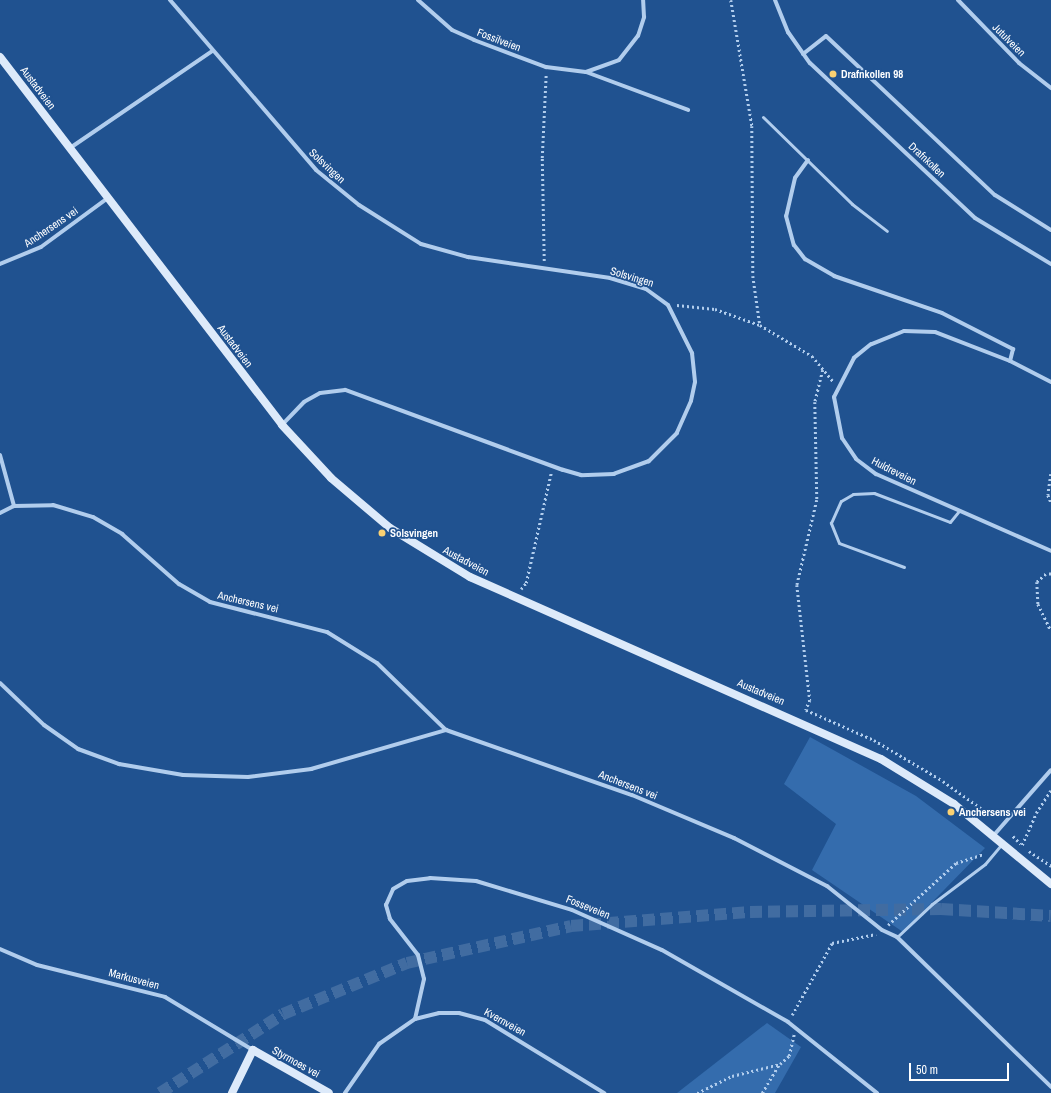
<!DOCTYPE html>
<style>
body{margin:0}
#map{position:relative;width:1051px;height:1093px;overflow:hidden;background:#205290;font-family:"Archivo Narrow",sans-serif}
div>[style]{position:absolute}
.green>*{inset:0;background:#346cad}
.highway-tunnel>*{height:12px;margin-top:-6px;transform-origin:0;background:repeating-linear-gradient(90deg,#416ca1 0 12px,transparent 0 18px)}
.path>*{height:2.5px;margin-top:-1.25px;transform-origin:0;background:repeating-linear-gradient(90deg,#b1cded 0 2px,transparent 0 5px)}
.lane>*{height:3px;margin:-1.5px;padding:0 1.5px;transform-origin:1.5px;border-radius:1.5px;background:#b1cded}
.street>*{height:4px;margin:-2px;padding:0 2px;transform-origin:2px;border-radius:2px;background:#b1cded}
.secondary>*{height:8px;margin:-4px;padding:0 4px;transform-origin:4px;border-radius:4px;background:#ddeafa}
.dots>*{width:11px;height:11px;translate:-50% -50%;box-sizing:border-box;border:2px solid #205290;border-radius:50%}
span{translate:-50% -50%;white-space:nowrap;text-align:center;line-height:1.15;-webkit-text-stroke:3.5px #205290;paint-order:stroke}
.street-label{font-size:11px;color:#fff}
.poi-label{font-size:11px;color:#fff;font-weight:700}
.left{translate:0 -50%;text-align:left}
.scale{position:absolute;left:909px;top:1063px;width:100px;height:18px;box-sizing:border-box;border:2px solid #fff;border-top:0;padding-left:5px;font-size:12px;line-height:14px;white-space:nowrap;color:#fff;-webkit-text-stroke:3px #205290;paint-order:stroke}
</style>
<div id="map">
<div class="green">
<div style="clip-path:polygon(810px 737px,916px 796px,985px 848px,903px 932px,812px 870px,836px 824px,784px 784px)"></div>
<div style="clip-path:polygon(767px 1023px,801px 1047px,775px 1093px,677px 1093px)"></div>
</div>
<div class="highway-tunnel">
<div style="left:160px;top:1093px;width:146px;rotate:-32.7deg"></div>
<div style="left:283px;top:1014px;width:134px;rotate:-22.4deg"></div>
<div style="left:407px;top:963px;width:168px;rotate:-12.7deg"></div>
<div style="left:571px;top:926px;width:180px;rotate:-4.5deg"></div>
<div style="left:750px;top:912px;width:191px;rotate:-0.9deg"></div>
<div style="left:941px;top:909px;width:110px;rotate:3.6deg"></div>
</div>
<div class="path">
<div style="left:731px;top:0;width:128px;rotate:80.5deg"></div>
<div style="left:752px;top:126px;width:150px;rotate:89.6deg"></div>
<div style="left:753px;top:276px;width:49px;rotate:81.9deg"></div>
<div style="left:544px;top:261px;width:103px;rotate:-91.1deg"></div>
<div style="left:542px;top:158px;width:84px;rotate:-87.3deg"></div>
<div style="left:677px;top:305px;width:38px;rotate:6deg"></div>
<div style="left:715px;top:309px;width:48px;rotate:19.6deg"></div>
<div style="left:760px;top:325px;width:61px;rotate:30.8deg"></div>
<div style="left:812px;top:356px;width:34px;rotate:50deg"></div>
<div style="left:823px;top:370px;width:33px;rotate:104deg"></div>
<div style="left:815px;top:402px;width:98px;rotate:88.8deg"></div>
<div style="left:817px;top:500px;width:87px;rotate:103.2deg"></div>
<div style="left:797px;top:585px;width:116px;rotate:83.6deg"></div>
<div style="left:810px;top:700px;width:11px;rotate:112deg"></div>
<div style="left:806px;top:710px;width:74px;rotate:23.8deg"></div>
<div style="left:874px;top:740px;width:80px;rotate:30.7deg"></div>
<div style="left:943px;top:781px;width:57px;rotate:35.7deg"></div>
<div style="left:1051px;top:474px;width:21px;rotate:98deg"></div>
<div style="left:1048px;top:495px;width:8px;rotate:67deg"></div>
<div style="left:1051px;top:574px;width:5px;rotate:180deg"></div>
<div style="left:1046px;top:574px;width:12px;rotate:138deg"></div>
<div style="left:1037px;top:582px;width:22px;rotate:87deg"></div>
<div style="left:1038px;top:604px;width:30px;rotate:64deg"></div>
<div style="left:521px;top:589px;width:8px;rotate:-50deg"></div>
<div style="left:526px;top:583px;width:113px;rotate:-77.2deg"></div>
<div style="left:1013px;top:836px;width:11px;rotate:45deg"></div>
<div style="left:1022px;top:845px;width:35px;rotate:-66deg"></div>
<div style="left:1036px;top:813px;width:27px;rotate:-57deg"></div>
<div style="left:1029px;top:851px;width:27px;rotate:34deg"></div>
<div style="left:888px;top:925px;width:92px;rotate:-42.4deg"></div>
<div style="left:956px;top:863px;width:28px;rotate:-18deg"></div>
<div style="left:792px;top:1015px;width:82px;rotate:-60.9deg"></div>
<div style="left:832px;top:943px;width:45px;rotate:-11.6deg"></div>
<div style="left:697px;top:1093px;width:39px;rotate:-26deg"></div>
<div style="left:732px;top:1076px;width:49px;rotate:-14deg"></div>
<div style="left:780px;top:1064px;width:12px;rotate:-42deg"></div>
<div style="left:789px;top:1056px;width:22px;rotate:-77deg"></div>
<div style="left:762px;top:1093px;width:33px;rotate:-59deg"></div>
</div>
<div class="lane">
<div style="left:763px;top:117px;width:124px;rotate:44.3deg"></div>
<div style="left:852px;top:204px;width:44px;rotate:37.6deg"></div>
<div style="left:904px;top:567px;width:69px;rotate:-159.7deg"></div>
<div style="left:839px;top:543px;width:22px;rotate:-112deg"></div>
<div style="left:831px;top:523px;width:24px;rotate:-66deg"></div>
<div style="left:841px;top:501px;width:14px;rotate:-30deg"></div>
<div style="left:853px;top:494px;width:21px;rotate:-3deg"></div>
<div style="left:874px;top:493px;width:81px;rotate:20.9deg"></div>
<div style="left:950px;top:522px;width:14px;rotate:-51deg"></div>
<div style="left:897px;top:937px;width:48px;rotate:-43.3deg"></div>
<div style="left:932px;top:904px;width:66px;rotate:-37deg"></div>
<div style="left:985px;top:864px;width:25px;rotate:-50deg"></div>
</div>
<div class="street">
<div style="left:170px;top:0;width:224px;rotate:49.3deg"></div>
<div style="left:316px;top:170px;width:55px;rotate:39.1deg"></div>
<div style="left:359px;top:205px;width:73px;rotate:32.2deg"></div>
<div style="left:421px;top:244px;width:49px;rotate:15.5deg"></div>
<div style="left:468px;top:257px;width:144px;rotate:8.4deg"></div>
<div style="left:610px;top:278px;width:38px;rotate:17deg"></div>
<div style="left:646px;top:289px;width:27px;rotate:36deg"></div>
<div style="left:668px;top:305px;width:54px;rotate:63.4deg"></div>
<div style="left:692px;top:353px;width:29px;rotate:84deg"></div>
<div style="left:695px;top:382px;width:19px;rotate:102deg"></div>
<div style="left:691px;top:401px;width:35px;rotate:114deg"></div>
<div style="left:677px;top:433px;width:40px;rotate:135deg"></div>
<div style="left:649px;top:461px;width:37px;rotate:160deg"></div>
<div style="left:614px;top:474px;width:33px;rotate:178deg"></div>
<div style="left:581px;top:475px;width:19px;rotate:-164deg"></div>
<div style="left:563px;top:470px;width:232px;rotate:-159.8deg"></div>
<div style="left:345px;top:390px;width:25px;rotate:173deg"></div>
<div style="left:320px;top:393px;width:18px;rotate:151deg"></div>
<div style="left:304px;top:402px;width:32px;rotate:134deg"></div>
<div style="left:418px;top:0;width:45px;rotate:41.4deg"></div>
<div style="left:452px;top:30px;width:24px;rotate:24deg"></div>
<div style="left:474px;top:40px;width:77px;rotate:20.6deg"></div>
<div style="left:546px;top:67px;width:40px;rotate:7.1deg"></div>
<div style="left:586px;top:72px;width:35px;rotate:-20deg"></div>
<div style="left:619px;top:60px;width:31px;rotate:-52deg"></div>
<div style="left:638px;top:36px;width:20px;rotate:-72deg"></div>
<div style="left:644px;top:17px;width:17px;rotate:-93deg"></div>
<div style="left:775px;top:0;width:35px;rotate:68deg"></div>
<div style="left:788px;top:32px;width:38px;rotate:55deg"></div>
<div style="left:810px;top:63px;width:226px;rotate:43.2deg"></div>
<div style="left:975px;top:218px;width:89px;rotate:31.2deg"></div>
<div style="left:958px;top:0;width:88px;rotate:45.9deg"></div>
<div style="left:1019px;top:63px;width:41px;rotate:38deg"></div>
<div style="left:803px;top:54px;width:29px;rotate:-38deg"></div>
<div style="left:826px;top:36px;width:232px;rotate:43.3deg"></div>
<div style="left:995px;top:195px;width:66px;rotate:32deg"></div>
<div style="left:586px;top:72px;width:109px;rotate:20.4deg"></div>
<div style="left:70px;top:148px;width:172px;rotate:-34.3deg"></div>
<div style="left:808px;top:160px;width:22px;rotate:126deg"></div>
<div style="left:795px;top:178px;width:39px;rotate:103deg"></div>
<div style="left:786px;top:216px;width:30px;rotate:75deg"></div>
<div style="left:794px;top:245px;width:18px;rotate:52deg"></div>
<div style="left:805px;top:259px;width:34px;rotate:30deg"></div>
<div style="left:834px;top:276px;width:114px;rotate:18.9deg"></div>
<div style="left:942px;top:313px;width:80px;rotate:26.9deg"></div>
<div style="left:1013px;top:349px;width:12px;rotate:104deg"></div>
<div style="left:0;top:264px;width:44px;rotate:-22.5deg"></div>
<div style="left:41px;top:247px;width:83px;rotate:-36.2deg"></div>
<div style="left:1051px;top:382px;width:46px;rotate:-152.9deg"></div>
<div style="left:1010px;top:361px;width:80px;rotate:-158.9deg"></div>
<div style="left:935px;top:332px;width:31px;rotate:-178deg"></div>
<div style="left:904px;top:331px;width:35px;rotate:158deg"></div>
<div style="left:871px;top:344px;width:22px;rotate:141deg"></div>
<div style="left:854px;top:358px;width:44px;rotate:117.1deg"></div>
<div style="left:834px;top:397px;width:42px;rotate:79deg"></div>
<div style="left:842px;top:438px;width:25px;rotate:56deg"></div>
<div style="left:856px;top:459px;width:25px;rotate:37deg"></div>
<div style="left:876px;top:474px;width:191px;rotate:23.7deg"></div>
<div style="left:0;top:455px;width:53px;rotate:74.6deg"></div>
<div style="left:0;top:513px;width:16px;rotate:-27deg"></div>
<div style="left:14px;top:506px;width:39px;rotate:-1deg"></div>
<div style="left:53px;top:505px;width:42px;rotate:16.7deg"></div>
<div style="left:93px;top:517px;width:34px;rotate:30deg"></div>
<div style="left:122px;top:534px;width:76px;rotate:41.3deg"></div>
<div style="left:179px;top:584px;width:36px;rotate:30deg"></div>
<div style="left:210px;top:602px;width:121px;rotate:14.4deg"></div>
<div style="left:327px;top:632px;width:59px;rotate:31.8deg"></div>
<div style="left:377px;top:663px;width:96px;rotate:44.2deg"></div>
<div style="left:446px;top:730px;width:197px;rotate:19.3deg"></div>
<div style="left:632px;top:795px;width:111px;rotate:22.9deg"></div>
<div style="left:734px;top:838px;width:105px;rotate:27.3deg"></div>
<div style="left:827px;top:886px;width:70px;rotate:38.7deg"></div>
<div style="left:882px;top:930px;width:17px;rotate:25deg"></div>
<div style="left:897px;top:937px;width:215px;rotate:44.2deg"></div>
<div style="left:0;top:683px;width:61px;rotate:43.7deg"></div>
<div style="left:44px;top:725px;width:42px;rotate:35.2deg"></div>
<div style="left:78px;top:749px;width:44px;rotate:20.1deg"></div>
<div style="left:119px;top:764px;width:65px;rotate:9.8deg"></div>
<div style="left:183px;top:775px;width:65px;rotate:1.8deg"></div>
<div style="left:248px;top:777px;width:64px;rotate:-7.2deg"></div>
<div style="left:311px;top:769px;width:141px;rotate:-16.1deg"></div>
<div style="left:994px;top:835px;width:86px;rotate:-48.8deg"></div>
<div style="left:0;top:949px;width:40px;rotate:23.4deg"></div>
<div style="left:37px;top:965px;width:132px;rotate:14deg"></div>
<div style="left:165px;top:997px;width:103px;rotate:31.1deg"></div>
<div style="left:415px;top:1019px;width:41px;rotate:-77.3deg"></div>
<div style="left:424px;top:979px;width:25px;rotate:-104deg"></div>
<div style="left:418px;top:955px;width:46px;rotate:-127.9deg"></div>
<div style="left:390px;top:919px;width:15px;rotate:-106deg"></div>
<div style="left:386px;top:905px;width:17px;rotate:-66deg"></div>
<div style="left:393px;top:889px;width:16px;rotate:-30deg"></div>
<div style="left:407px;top:881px;width:23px;rotate:-7deg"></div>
<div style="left:430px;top:878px;width:46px;rotate:3.7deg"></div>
<div style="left:476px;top:881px;width:100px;rotate:16.8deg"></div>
<div style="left:572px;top:910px;width:98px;rotate:24deg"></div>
<div style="left:662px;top:950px;width:145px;rotate:29.7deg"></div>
<div style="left:788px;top:1022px;width:114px;rotate:38.6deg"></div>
<div style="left:345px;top:1093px;width:60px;rotate:-55.2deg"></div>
<div style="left:379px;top:1044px;width:44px;rotate:-34.8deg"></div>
<div style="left:415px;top:1019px;width:25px;rotate:-14deg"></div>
<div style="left:439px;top:1013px;width:20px"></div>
<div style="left:459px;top:1013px;width:27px;rotate:15deg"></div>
<div style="left:485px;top:1020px;width:140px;rotate:31.5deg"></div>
</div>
<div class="secondary">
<div style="left:0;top:57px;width:464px;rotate:52.5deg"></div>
<div style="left:282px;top:425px;width:72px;rotate:47.2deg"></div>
<div style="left:331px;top:478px;width:77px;rotate:40.3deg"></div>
<div style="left:390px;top:528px;width:94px;rotate:31.5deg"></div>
<div style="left:470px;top:577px;width:449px;rotate:23.9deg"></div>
<div style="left:881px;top:759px;width:86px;rotate:31.7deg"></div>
<div style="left:954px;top:804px;width:126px;rotate:39.5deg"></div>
<div style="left:232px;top:1093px;width:48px;rotate:-64deg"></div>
<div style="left:253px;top:1050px;width:87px;rotate:29.5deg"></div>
</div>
<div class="dots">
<div style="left:833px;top:74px;background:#fad172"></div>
<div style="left:382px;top:533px;background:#fad172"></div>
<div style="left:951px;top:812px;background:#fad172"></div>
</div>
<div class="street-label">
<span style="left:499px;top:40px;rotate:21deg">Fossilveien</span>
<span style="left:1009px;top:40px;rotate:45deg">Jutulveien</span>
<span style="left:38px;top:88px;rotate:53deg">Austadveien</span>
<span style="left:927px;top:160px;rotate:43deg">Drafnkollen</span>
<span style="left:327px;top:166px;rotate:43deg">Solsvingen</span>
<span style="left:51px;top:227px;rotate:-34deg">Anchersens vei</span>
<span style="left:632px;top:277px;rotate:17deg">Solsvingen</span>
<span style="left:235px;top:346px;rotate:53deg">Austadveien</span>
<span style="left:894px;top:471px;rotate:27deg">Huldreveien</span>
<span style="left:466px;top:561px;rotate:28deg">Austadveien</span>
<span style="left:248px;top:602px;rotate:13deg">Anchersens vei</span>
<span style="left:761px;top:692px;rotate:23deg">Austadveien</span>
<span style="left:628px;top:785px;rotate:21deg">Anchersens vei</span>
<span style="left:588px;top:907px;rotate:22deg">Fosseveien</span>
<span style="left:134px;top:979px;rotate:15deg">Markusveien</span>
<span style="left:505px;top:1022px;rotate:29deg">Kvernveien</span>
<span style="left:296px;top:1062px;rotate:29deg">Styrmoes vei</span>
</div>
<div class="poi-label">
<span class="left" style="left:841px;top:74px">Drafnkollen 98</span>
<span class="left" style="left:390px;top:533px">Solsvingen</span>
<span class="left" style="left:959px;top:812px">Anchersens vei</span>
</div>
<div class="scale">50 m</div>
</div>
